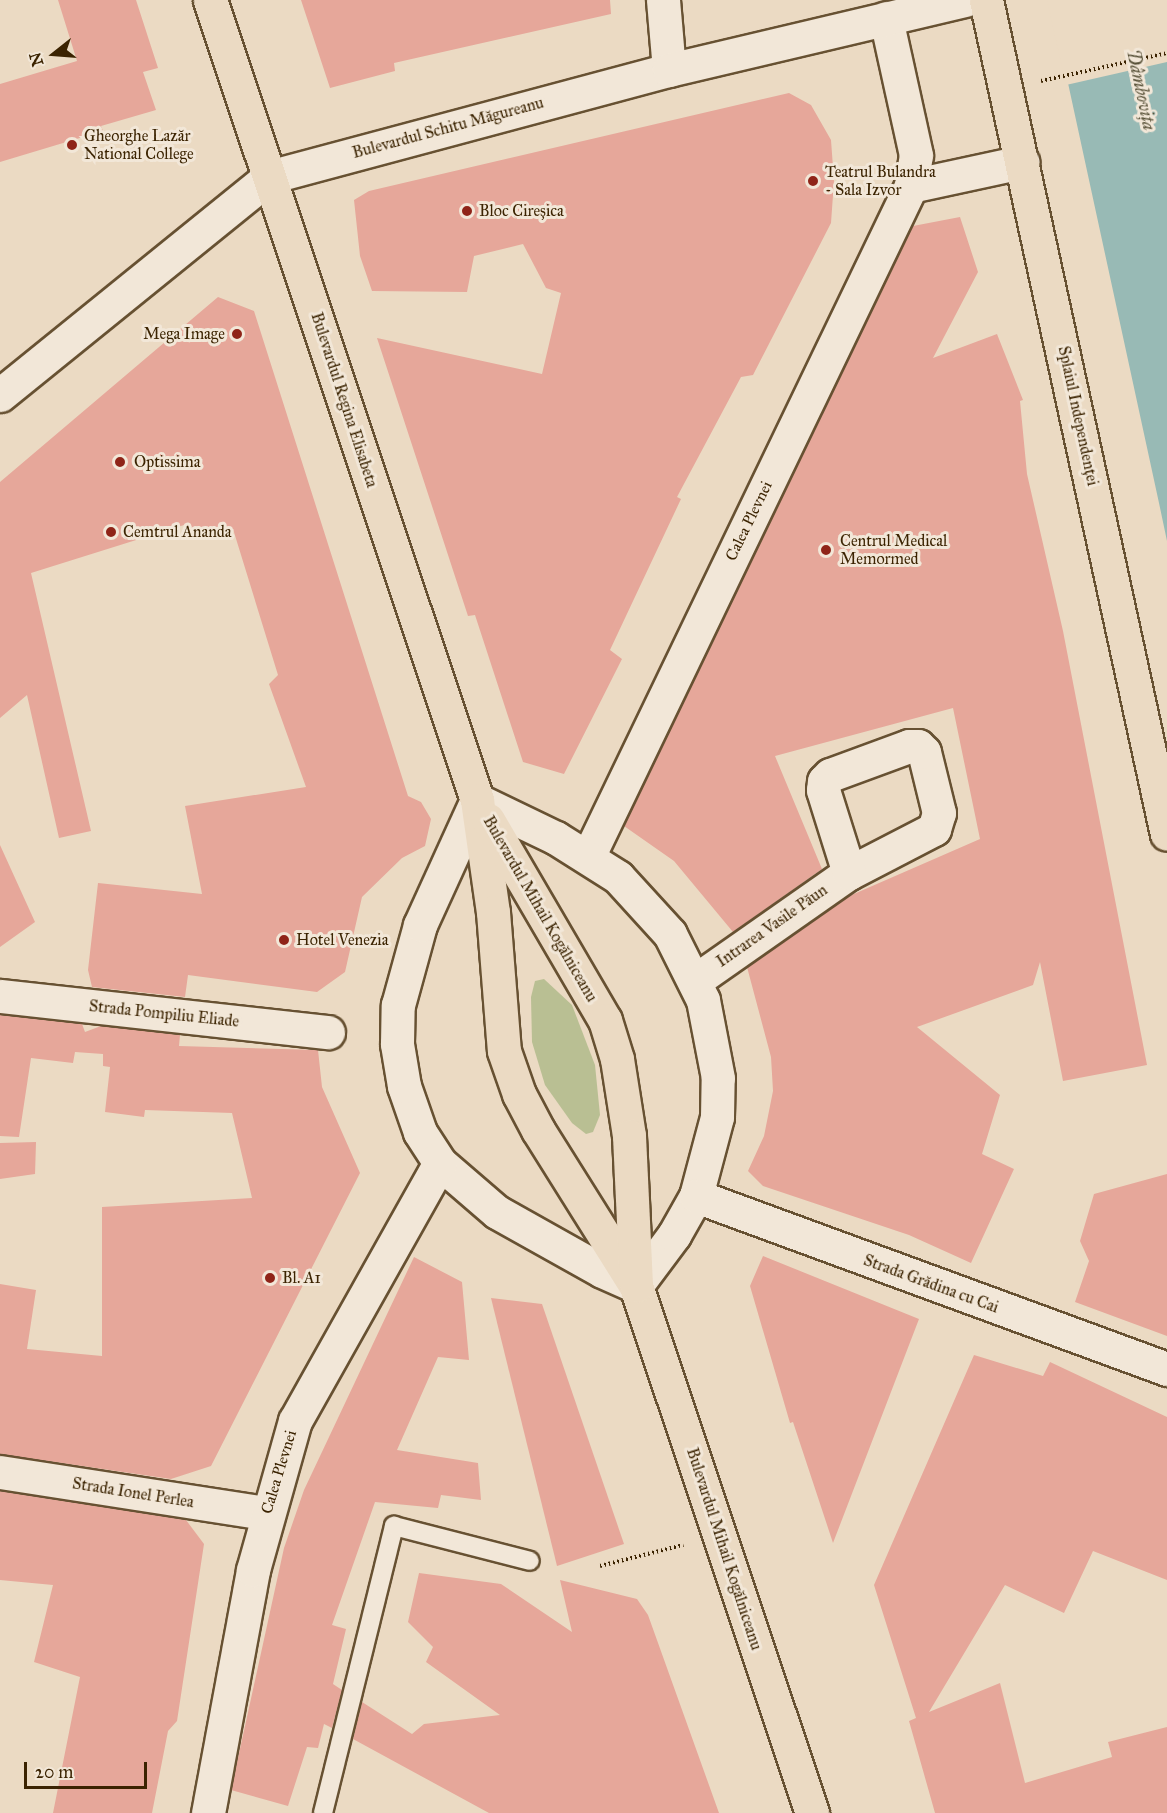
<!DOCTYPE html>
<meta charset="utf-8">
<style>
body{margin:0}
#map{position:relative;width:1167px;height:1813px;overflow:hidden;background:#ebdac3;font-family:"IM FELL Great Primer",serif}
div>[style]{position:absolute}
.green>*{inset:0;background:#b9bf93}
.water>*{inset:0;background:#98bab5}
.pier>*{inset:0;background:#ebdac3}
.building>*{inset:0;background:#e6a79a}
.path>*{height:4px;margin-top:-2px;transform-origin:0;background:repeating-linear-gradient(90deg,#3b2301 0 1.5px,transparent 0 4.5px)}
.roads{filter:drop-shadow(2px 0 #675132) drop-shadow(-2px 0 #675132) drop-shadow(0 2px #675132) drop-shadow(0 -2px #675132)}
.lane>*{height:18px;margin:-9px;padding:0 9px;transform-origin:9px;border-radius:9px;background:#f2e7d8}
.street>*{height:33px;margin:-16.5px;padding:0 16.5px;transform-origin:16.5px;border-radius:16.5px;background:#f2e7d8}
.secondary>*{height:33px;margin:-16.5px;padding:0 16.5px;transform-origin:16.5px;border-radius:16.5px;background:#f2e7d8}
.primary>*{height:33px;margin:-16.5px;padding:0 16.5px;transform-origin:16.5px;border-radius:16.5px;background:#ebdac3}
.dots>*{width:16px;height:16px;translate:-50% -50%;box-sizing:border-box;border:3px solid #f2e7d8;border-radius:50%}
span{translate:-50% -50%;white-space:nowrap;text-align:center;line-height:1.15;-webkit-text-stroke:6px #f2e7d8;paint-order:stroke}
.street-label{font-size:16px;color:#3b2301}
.poi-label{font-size:16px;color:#3b2301}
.left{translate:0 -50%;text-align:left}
.right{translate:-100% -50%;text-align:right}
.water-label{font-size:18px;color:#575037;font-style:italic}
.north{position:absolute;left:24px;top:24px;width:60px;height:60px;-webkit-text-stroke:4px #f2e7d8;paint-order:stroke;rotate:253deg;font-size:16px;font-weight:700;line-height:24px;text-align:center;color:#3b2301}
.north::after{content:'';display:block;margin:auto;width:21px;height:27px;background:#3b2301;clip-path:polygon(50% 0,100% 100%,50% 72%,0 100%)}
.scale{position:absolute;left:24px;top:1762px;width:123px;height:27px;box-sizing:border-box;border:3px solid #3b2301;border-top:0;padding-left:8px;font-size:18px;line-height:21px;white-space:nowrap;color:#3b2301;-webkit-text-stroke:4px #f2e7d8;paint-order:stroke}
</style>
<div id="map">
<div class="green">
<div style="clip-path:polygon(544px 979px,572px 1005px,595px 1065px,600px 1115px,593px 1132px,586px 1134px,572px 1123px,545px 1085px,532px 1042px,531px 997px,535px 981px)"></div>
</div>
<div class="water">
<div style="clip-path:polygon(1050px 0,1167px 0,1167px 541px,1159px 503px)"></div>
</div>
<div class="pier">
<div style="clip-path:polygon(1047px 0,1167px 0,1167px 62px,1066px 85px)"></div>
</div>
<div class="building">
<div style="clip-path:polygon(58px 0,136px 0,158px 68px,143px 72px,156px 110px,101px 126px,103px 131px,0 162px,0 84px,77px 61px)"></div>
<div style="clip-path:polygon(301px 0,610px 0,611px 14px,394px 63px,395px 71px,330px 88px)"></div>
<div style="clip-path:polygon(789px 93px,811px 105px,831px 140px,834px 181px,831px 223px,753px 375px,741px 377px,677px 497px,681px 499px,610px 650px,622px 659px,564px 774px,523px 762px,475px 615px,468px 616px,377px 338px,542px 374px,561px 293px,546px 288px,523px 244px,474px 256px,467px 292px,372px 291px,360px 256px,354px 200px,369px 191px)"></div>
<div style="clip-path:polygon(960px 217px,978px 272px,933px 358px,997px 334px,1023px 400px,1020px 401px,1027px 474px,1063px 631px,1147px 1065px,1063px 1081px,1040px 962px,1033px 985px,917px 1027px,1000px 1095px,982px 1154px,1014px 1169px,971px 1263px,909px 1235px,763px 1186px,748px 1171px,764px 1136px,773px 1091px,771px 1057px,747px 967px,847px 897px,980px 839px,953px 708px,775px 756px,822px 869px,733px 932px,674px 861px,624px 826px,913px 226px)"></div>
<div style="clip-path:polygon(218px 297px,254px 311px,408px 796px,421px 802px,431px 819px,425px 846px,402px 858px,362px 897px,345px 972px,317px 992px,188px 975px,185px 997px,92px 987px,88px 970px,98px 883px,202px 894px,185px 806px,306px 787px,269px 684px,278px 675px,233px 529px,212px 536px,184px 525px,31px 573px,91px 831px,59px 838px,27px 695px,0 718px,0 482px)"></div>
<div style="clip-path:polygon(0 845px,35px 922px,0 947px)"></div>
<div style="clip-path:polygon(0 1015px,82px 1024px,85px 1032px,101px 1026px,180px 1035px,179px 1046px,318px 1050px,322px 1087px,360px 1173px,211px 1466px,171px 1479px,0 1454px,0 1284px,36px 1290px,27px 1349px,102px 1356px,102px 1207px,252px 1198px,232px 1113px,145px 1110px,144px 1117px,105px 1112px,110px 1067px,103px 1066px,103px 1054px,75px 1052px,73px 1063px,31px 1058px,19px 1137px,0 1136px)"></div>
<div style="clip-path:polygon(36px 1142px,35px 1174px,0 1179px,0 1143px)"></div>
<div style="clip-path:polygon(1167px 1174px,1167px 1336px,1075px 1302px,1089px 1261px,1080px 1241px,1094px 1194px)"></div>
<div style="clip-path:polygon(763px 1256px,919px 1319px,833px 1543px,793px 1422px,790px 1423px,750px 1286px)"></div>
<div style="clip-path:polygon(414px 1257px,462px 1282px,469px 1360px,438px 1357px,397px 1450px,478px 1463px,481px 1500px,441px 1495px,438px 1508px,375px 1502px,332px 1625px,346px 1629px,333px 1684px,342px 1690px,332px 1728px,324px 1724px,318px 1748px,307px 1747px,288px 1806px,231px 1790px,284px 1548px,304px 1490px)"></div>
<div style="clip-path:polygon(491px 1298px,542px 1304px,624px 1544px,557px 1566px)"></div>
<div style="clip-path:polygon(974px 1355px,1043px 1376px,1050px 1362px,1167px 1417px,1167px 1580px,1093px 1551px,1064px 1613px,1005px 1585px,929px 1712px,1000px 1683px,1025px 1783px,1112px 1757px,1108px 1742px,1167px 1727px,1167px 1813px,935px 1813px,909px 1721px,916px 1718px,874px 1585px)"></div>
<div style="clip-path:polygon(0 1491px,186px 1520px,204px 1544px,177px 1721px,168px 1731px,152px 1813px,53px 1813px,80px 1677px,34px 1662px,53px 1585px,0 1580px)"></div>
<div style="clip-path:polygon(419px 1573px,501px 1584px,572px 1632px,560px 1580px,637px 1599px,648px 1615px,719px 1813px,489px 1813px,353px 1739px,362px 1702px,412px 1734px,424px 1724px,500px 1715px,426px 1662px,433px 1647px,408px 1622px)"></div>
</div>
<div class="path">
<div style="left:1041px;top:81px;width:129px;rotate:-12.5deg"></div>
<div style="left:600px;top:1566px;width:86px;rotate:-14.2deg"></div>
</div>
<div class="roads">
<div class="lane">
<div style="left:323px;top:1813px;width:296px;rotate:-76.1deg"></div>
<div style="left:394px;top:1526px;width:140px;rotate:14.4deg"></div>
</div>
<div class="street">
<div style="left:663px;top:0;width:70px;rotate:85.1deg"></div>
<div style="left:911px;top:186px;width:114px;rotate:-12.2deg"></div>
<div style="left:588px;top:857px;width:745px;rotate:-64.3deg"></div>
<div style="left:911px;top:186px;width:31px;rotate:-81deg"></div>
<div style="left:916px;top:155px;width:140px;rotate:-102.4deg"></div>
<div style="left:696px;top:980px;width:187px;rotate:-35deg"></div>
<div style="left:849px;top:873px;width:96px;rotate:-27.4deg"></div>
<div style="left:934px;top:829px;width:17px;rotate:-73deg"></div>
<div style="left:939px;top:813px;width:63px;rotate:-103.8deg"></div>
<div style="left:924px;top:752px;width:8px;rotate:-135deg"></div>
<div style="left:918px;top:746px;width:9px;rotate:180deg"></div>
<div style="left:909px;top:746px;width:84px;rotate:159.8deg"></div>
<div style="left:830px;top:775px;width:8px;rotate:135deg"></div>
<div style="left:824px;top:781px;width:9px;rotate:96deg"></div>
<div style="left:823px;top:790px;width:87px;rotate:72.6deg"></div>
<div style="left:0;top:996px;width:330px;rotate:6.3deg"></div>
<div style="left:440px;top:1163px;width:75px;rotate:40.7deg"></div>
<div style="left:497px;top:1212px;width:120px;rotate:29.3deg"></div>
<div style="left:602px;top:1271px;width:37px;rotate:24deg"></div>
<div style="left:636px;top:1286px;width:64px;rotate:-53.3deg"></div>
<div style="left:674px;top:1235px;width:45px;rotate:-60.6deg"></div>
<div style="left:696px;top:1196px;width:82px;rotate:-75.1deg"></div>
<div style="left:717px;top:1117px;width:39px;rotate:-89deg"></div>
<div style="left:718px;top:1078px;width:79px;rotate:-100.9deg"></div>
<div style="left:703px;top:1000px;width:74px;rotate:-116.6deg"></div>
<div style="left:670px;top:934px;width:77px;rotate:-132.4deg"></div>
<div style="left:618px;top:877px;width:73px;rotate:-147.8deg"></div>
<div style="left:556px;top:838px;width:88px;rotate:-154.3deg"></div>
<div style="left:696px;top:1196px;width:502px;rotate:20.17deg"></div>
<div style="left:0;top:1472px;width:269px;rotate:8.8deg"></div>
</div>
<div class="secondary">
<div style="left:0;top:395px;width:346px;rotate:-39deg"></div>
<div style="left:269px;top:177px;width:414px;rotate:-15deg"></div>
<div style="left:669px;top:70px;width:304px;rotate:-13.3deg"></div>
<div style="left:208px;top:1813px;width:247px;rotate:-79.5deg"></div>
<div style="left:253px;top:1570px;width:155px;rotate:-74.3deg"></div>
<div style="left:295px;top:1421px;width:296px;rotate:-60.7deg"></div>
<div style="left:440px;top:1163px;width:37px;rotate:-123deg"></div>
<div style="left:420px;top:1132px;width:49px;rotate:-109.2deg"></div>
<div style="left:404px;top:1086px;width:43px;rotate:-99.5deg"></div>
<div style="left:397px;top:1044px;width:39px;rotate:-89deg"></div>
<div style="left:398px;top:1005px;width:83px;rotate:-74.6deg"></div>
<div style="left:420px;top:925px;width:137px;rotate:-65.5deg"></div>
</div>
<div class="primary">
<div style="left:210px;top:0;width:843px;rotate:71.54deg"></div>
<div style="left:477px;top:800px;width:113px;rotate:81.9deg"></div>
<div style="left:493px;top:912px;width:139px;rotate:85.5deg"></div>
<div style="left:504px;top:1051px;width:46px;rotate:70.8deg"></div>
<div style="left:519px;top:1094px;width:41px;rotate:62.2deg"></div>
<div style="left:538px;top:1130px;width:184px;rotate:57.9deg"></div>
<div style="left:636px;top:1286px;width:556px;rotate:71.53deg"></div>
<div style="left:986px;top:0;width:853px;rotate:77.76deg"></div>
<div style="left:488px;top:820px;width:232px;rotate:59.7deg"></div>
<div style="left:605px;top:1020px;width:41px;rotate:72.9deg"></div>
<div style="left:617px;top:1059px;width:78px;rotate:81.1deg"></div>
<div style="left:629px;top:1136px;width:150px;rotate:87.3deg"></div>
</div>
</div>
<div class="dots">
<div style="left:72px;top:145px;background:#8f2418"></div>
<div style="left:813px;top:181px;background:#8f2418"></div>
<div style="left:467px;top:211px;background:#8f2418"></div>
<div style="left:237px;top:334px;background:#8f2418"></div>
<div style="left:120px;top:462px;background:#8f2418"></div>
<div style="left:111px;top:532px;background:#8f2418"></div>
<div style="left:826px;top:550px;background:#8f2418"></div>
<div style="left:284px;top:940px;background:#8f2418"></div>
<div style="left:270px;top:1278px;background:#8f2418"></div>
</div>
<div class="street-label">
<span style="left:448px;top:128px;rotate:-15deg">Bulevardul Schitu Măgureanu</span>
<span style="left:344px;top:400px;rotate:72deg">Bulevardul Regina Elisabeta</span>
<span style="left:1078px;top:416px;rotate:78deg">Splaiul Independenței</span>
<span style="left:749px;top:521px;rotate:-64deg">Calea Plevnei</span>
<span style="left:540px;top:909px;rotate:60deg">Bulevardul Mihail Kogălniceanu</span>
<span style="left:772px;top:926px;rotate:-35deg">Intrarea Vasile Păun</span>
<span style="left:164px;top:1014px;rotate:6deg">Strada Pompiliu Eliade</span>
<span style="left:931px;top:1284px;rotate:20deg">Strada Grădina cu Cai</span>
<span style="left:279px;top:1472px;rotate:-73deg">Calea Plevnei</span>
<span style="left:133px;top:1493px;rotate:9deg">Strada Ionel Perlea</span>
<span style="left:724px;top:1549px;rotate:72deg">Bulevardul Mihail Kogălniceanu</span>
</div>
<div class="poi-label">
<span class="left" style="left:84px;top:145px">Gheorghe Lazăr<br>National College</span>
<span class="left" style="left:825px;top:181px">Teatrul Bulandra<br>- Sala Izvor</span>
<span class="left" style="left:479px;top:211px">Bloc Cireșica</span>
<span class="right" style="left:225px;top:334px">Mega Image</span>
<span class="left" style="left:134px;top:462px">Optissima</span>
<span class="left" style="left:123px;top:532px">Cemtrul Ananda</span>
<span class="left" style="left:840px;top:550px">Centrul Medical<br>Memormed</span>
<span class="left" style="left:296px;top:940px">Hotel Venezia</span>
<span class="left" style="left:282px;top:1278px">Bl. A1</span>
</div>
<div class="water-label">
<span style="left:1141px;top:90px;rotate:78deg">Dâmbovița</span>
</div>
<div class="north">N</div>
<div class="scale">20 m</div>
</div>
